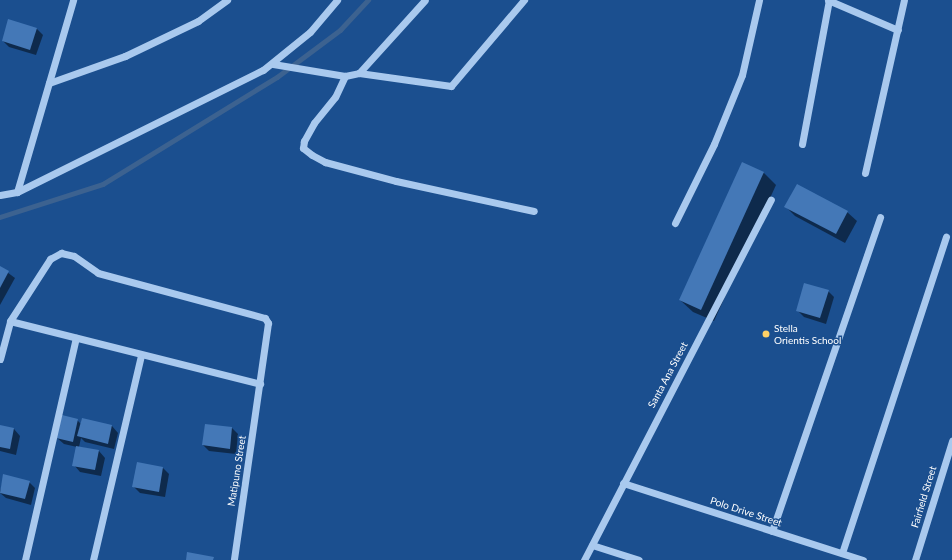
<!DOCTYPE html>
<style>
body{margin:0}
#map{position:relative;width:952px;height:560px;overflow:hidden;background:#1b4f8f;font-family:Lato,sans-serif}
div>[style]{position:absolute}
.shadow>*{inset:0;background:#0007}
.stream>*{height:4.5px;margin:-2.25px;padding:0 2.25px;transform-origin:2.25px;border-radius:2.25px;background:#3c6290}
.building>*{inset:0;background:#4478b7}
.minor>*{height:7px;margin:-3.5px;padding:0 3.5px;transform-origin:3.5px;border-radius:3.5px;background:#a9c9ee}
.dots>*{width:11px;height:11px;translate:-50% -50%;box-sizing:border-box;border:2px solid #1b4f8f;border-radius:50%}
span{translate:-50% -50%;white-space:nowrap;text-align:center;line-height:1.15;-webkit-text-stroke:3px #1b4f8f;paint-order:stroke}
.poi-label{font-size:10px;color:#fff}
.left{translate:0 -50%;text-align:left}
.street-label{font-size:10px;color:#fff}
</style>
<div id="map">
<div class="shadow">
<div style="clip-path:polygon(36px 28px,43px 35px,36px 55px,9px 47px,3px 41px)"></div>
<div style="clip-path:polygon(763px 172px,776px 185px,714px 321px,693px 312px,680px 300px)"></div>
<div style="clip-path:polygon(786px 207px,847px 212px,857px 221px,845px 243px,795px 216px)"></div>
<div style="clip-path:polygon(0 267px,15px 278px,0 305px)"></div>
<div style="clip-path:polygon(828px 291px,834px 297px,826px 324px,804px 317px,797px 310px)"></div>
<div style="clip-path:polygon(82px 419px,112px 426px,118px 433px,114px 449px,85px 442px,81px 438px,79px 447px,99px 451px,105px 458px,101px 476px,80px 472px,74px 465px,77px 447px,64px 444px,57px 438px,77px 420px,81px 424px)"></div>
<div style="clip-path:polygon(206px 425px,232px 428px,238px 434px,236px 454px,209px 451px,203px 445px)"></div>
<div style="clip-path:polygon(0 426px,14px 429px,20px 436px,16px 455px,0 451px)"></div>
<div style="clip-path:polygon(163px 468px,169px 474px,165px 497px,140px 493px,133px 486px)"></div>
<div style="clip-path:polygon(4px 475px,29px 482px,35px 488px,31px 505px,6px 498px,0 493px)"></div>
</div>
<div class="stream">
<div style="left:0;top:217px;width:108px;rotate:-17.8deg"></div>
<div style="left:103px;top:184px;width:204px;rotate:-31.6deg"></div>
<div style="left:277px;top:77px;width:79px;rotate:-36.7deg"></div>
<div style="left:340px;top:30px;width:41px;rotate:-47deg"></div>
</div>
<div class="building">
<div style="clip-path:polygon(8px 19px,37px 28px,30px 50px,2px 41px)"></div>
<div style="clip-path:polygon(742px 162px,764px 172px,701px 310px,679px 300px)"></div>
<div style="clip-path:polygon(797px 184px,848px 211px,836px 234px,784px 207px)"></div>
<div style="clip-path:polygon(0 266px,9px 271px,0 288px)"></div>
<div style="clip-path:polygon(804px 283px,829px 290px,820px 318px,796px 311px)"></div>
<div style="clip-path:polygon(62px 415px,78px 419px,73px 442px,56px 438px)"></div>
<div style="clip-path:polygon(82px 418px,112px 425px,108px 444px,77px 436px)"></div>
<div style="clip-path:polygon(205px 424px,232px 427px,230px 449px,202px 445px)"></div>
<div style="clip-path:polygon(0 425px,14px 428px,10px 449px,0 447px)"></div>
<div style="clip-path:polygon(76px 446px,99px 450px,95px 470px,72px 466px)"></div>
<div style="clip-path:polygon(137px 462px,163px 467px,159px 492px,132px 487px)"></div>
<div style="clip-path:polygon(3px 474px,30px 481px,25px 499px,0 493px)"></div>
<div style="clip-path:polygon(187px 552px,214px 557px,213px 560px,186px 560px)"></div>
</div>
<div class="minor">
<div style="left:828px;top:0;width:76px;rotate:23.2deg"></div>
<div style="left:273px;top:64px;width:73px;rotate:9.5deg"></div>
<div style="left:345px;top:76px;width:14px;rotate:-12deg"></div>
<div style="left:359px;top:73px;width:98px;rotate:-47.9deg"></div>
<div style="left:359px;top:73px;width:93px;rotate:8deg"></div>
<div style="left:451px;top:86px;width:113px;rotate:-49.7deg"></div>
<div style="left:345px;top:76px;width:23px;rotate:115deg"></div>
<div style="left:335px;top:97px;width:33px;rotate:129deg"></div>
<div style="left:314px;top:123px;width:21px;rotate:119deg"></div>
<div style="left:304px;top:141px;width:7px;rotate:98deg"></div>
<div style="left:303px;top:148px;width:11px;rotate:38deg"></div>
<div style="left:312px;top:155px;width:15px;rotate:28deg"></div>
<div style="left:325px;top:162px;width:73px;rotate:15deg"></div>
<div style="left:396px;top:181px;width:141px;rotate:12.3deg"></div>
<div style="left:49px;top:83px;width:81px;rotate:-19.6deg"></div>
<div style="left:125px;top:56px;width:81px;rotate:-25.6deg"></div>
<div style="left:198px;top:21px;width:36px;rotate:-36deg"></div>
<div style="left:802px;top:144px;width:147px;rotate:-79.4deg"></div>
<div style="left:865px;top:173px;width:177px;rotate:-77.3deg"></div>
<div style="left:17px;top:192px;width:200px;rotate:-73.7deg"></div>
<div style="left:0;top:195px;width:17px;rotate:-10deg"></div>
<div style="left:17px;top:192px;width:275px;rotate:-26.4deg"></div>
<div style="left:263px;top:70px;width:60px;rotate:-39deg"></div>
<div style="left:310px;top:32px;width:42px;rotate:-49.8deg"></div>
<div style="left:675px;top:223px;width:88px;rotate:-63.7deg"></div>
<div style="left:714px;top:144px;width:74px;rotate:-67.9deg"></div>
<div style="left:742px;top:75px;width:77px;rotate:-77.2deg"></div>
<div style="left:10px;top:321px;width:258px;rotate:14.1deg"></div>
<div style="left:0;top:359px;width:39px;rotate:-75deg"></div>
<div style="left:10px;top:321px;width:74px;rotate:-57.2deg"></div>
<div style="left:50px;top:259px;width:13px;rotate:-29deg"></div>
<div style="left:61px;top:253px;width:13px;rotate:13deg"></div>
<div style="left:74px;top:256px;width:29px;rotate:35deg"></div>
<div style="left:98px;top:273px;width:173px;rotate:15.1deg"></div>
<div style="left:265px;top:318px;width:6px;rotate:59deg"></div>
<div style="left:268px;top:323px;width:239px;rotate:98.2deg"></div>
<div style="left:623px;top:483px;width:252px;rotate:17.8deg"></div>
<div style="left:772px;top:531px;width:332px;rotate:-71deg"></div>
<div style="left:592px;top:545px;width:49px;rotate:17.7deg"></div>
<div style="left:842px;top:553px;width:333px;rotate:-71.8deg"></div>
<div style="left:25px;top:560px;width:228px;rotate:-77.1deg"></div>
<div style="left:93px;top:560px;width:210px;rotate:-76.8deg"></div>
<div style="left:584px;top:560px;width:406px;rotate:-62.6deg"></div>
<div style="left:915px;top:560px;width:125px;rotate:-72.7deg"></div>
</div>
<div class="dots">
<div style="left:766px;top:334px;background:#ffd166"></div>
</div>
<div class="poi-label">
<span class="left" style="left:774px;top:334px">Stella<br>Orientis School</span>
</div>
<div class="street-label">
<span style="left:668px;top:375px;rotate:-62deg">Santa Ana Street</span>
<span style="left:237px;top:471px;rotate:-81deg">Matipuno Street</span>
<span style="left:924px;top:497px;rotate:-73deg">Fairfield Street</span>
<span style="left:746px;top:512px;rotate:18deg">Polo Drive Street</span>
</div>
</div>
